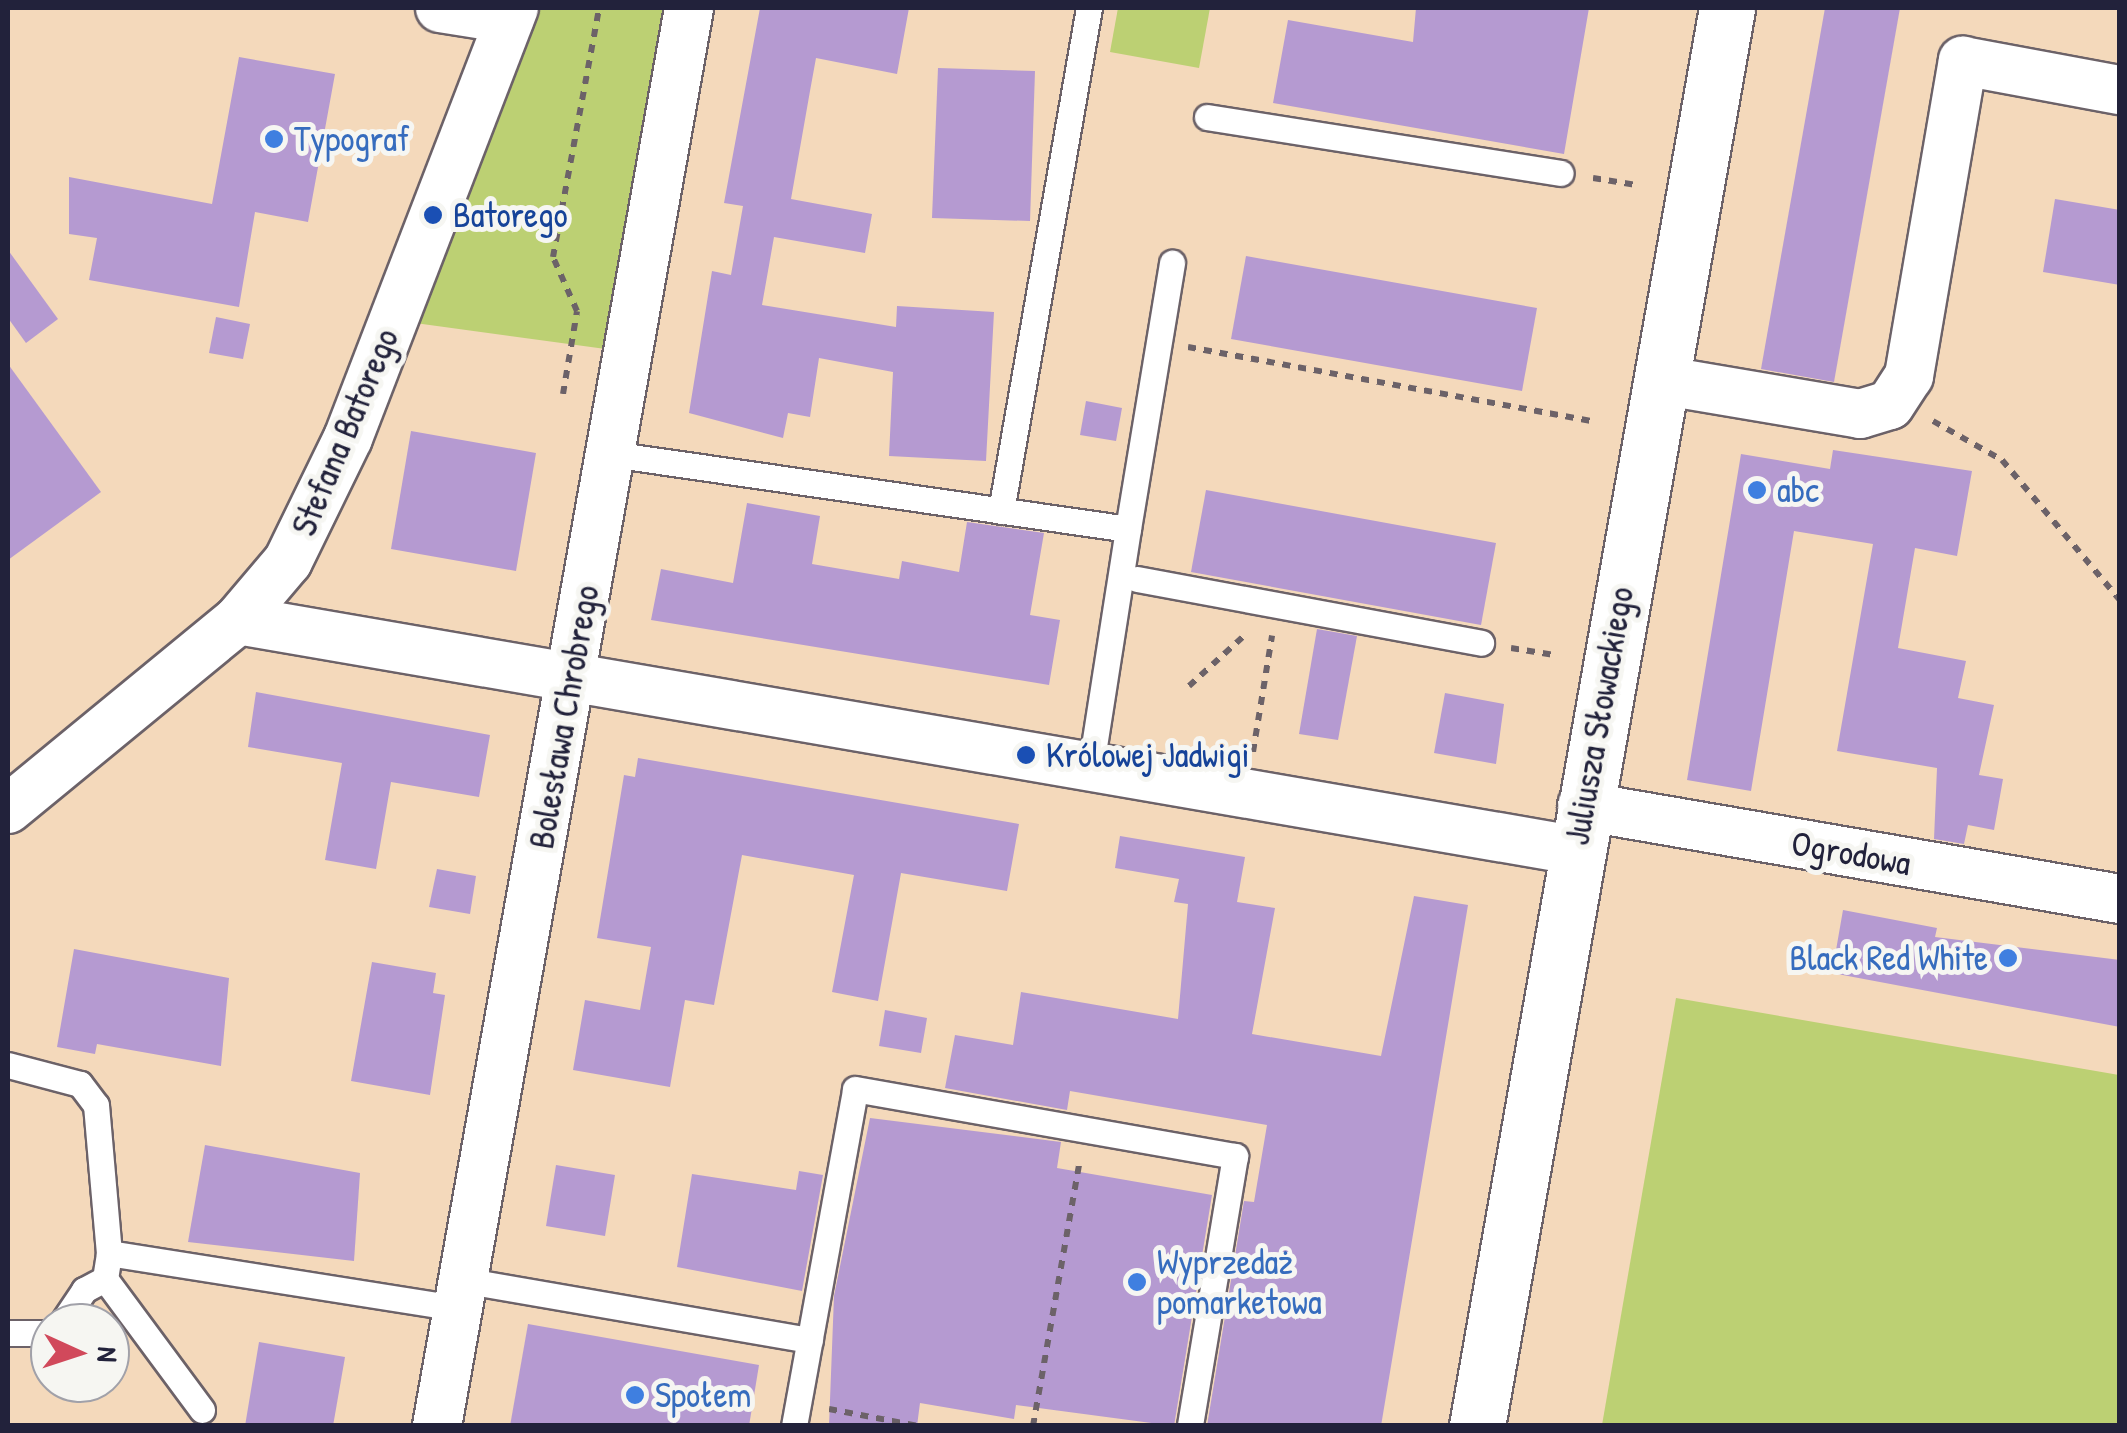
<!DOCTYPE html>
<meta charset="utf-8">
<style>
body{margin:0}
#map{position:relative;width:2127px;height:1433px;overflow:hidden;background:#f4d9bb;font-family:"Patrick Hand",sans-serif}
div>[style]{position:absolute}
.green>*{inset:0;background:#bcd073}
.building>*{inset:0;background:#b59ad1}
.path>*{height:6px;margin-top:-3px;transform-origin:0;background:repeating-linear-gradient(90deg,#6c6268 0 8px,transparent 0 16px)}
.roads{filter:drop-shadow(2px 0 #6c6268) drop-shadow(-2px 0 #6c6268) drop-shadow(0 2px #6c6268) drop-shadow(0 -2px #6c6268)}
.lane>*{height:25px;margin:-12.5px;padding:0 12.5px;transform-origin:12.5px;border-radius:12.5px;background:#fff}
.street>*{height:48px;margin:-24px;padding:0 24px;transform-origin:24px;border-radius:24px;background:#fff}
.secondary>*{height:55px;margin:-27.5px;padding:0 27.5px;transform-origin:27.5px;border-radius:27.5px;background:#fff}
.dots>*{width:28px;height:28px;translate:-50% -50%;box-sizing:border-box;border:5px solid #f6f6f2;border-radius:50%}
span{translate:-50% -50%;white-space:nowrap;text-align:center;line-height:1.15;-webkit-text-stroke:10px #f6f6f2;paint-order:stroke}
.shop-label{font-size:35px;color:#366cbe}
.left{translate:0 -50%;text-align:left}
.right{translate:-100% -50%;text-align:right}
.transit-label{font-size:35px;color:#164399}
.street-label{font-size:35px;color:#22223b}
.frame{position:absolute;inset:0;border:10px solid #22223b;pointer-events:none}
.north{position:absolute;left:30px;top:1303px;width:100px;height:100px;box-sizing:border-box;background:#f6f6f2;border:2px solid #a1a1a9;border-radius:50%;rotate:93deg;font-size:28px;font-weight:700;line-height:40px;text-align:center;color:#22223b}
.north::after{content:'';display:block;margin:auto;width:35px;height:45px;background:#d1495b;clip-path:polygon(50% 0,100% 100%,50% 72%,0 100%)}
</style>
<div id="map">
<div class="green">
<div style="clip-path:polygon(536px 8px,669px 8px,613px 350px,415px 323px)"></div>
<div style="clip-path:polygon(1118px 8px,1210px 8px,1199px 68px,1110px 52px)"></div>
<div style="clip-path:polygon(1676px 998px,2119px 1075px,2119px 1425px,1602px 1425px)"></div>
</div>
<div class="building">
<div style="clip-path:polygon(760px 8px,909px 8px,897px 74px,816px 58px,810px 91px,791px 199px,872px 214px,865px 253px,774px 237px,762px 305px,896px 327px,897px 306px,994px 312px,986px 461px,889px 456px,893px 372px,819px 358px,810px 417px,788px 413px,783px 438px,689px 413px,712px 271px,731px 275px,743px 206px,724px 203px)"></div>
<div style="clip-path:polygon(1416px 8px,1589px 8px,1564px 154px,1273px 103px,1288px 20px,1413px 42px)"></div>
<div style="clip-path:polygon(1825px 8px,1900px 8px,1834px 382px,1761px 369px)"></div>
<div style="clip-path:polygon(239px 57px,335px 74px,308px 222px,255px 212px,239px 307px,89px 280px,97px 238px,69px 234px,69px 177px,212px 204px)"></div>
<div style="clip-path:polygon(938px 68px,1035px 71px,1030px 221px,932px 218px)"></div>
<div style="clip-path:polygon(2055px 199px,2120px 210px,2120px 285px,2043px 272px)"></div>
<div style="clip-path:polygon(8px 250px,58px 319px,26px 343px,8px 318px)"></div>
<div style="clip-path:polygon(1246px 256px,1537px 308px,1522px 391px,1231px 339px)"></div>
<div style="clip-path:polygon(216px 317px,250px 324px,243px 359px,209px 353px)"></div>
<div style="clip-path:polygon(8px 364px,101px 492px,8px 560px)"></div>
<div style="clip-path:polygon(1086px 401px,1122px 408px,1116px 441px,1080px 435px)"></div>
<div style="clip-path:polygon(411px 431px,536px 453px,516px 571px,391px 549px)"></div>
<div style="clip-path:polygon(1833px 450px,1972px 471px,1957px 556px,1915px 548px,1898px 648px,1966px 661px,1958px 698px,1994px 705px,1979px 775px,2003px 779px,1994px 830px,1968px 825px,1964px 844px,1934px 839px,1937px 768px,1837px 751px,1873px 544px,1794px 531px,1751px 791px,1687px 780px,1741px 454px,1830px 469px)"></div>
<div style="clip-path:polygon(1206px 490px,1496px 543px,1481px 625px,1191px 572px)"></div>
<div style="clip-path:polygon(747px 503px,820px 516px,812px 564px,899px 579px,902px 561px,959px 572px,967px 522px,1044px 533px,1030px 615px,1060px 620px,1049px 685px,651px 620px,661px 569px,733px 583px)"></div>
<div style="clip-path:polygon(1317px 629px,1357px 636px,1338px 740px,1299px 734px)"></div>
<div style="clip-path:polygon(256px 692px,490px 735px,479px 797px,391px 782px,376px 869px,325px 860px,342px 763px,248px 747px)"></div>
<div style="clip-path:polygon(1445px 693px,1504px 704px,1496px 764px,1434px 753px)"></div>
<div style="clip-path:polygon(638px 758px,1019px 824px,1007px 891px,901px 873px,878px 1001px,832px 992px,854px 875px,742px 855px,714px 1005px,685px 1000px,670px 1087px,573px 1070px,585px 1000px,640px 1010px,651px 947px,597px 938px,624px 775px,635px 777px)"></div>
<div style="clip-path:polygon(1120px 836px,1245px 857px,1237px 902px,1275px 908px,1252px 1034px,1381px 1056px,1414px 896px,1468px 905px,1381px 1426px,1207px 1426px,1244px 1201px,1254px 1202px,1267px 1125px,1070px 1091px,1067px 1110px,945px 1088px,955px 1035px,1013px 1045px,1021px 992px,1178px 1019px,1188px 904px,1174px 902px,1179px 879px,1115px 868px)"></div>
<div style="clip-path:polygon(437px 869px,476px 876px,470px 914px,429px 907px)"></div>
<div style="clip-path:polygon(1843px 910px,1937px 928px,1935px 937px,2120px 960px,2120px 1027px,1832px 973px)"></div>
<div style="clip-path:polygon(74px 949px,229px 978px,221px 1066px,97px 1044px,95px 1054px,57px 1047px)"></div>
<div style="clip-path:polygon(372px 962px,436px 973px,433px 993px,445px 995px,430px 1095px,351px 1081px)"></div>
<div style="clip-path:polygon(885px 1010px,927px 1018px,921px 1053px,879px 1046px)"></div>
<div style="clip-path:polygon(870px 1118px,1061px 1142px,1057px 1168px,1212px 1195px,1174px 1426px,1016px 1405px,1014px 1419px,920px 1403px,917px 1426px,829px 1426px,834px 1296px)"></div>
<div style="clip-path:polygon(205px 1145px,360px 1173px,354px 1261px,188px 1242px)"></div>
<div style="clip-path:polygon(556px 1165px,615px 1175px,605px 1236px,546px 1226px)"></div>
<div style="clip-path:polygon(799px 1171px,823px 1175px,802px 1291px,677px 1267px,692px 1174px,796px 1190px)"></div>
<div style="clip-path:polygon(528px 1324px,759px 1365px,749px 1426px,510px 1426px)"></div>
<div style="clip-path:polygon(259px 1342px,345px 1357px,333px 1426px,245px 1426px)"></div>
</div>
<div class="path">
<div style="left:1593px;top:178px;width:44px;rotate:9.2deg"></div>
<div style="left:1188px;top:347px;width:414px;rotate:10.4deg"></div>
<div style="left:563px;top:394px;width:84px;rotate:-80.4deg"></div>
<div style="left:577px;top:311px;width:59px;rotate:-114deg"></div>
<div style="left:553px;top:257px;width:253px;rotate:-79.5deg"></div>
<div style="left:1933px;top:421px;width:79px;rotate:29.5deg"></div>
<div style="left:2002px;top:460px;width:183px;rotate:49.9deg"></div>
<div style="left:1511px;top:648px;width:44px;rotate:9.2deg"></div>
<div style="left:1189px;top:686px;width:79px;rotate:-42.4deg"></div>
<div style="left:1253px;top:752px;width:118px;rotate:-80.7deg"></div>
<div style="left:829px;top:1409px;width:92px;rotate:10.7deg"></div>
<div style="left:1033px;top:1426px;width:270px;rotate:-80deg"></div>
</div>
<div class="roads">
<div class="lane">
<div style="left:1207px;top:117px;width:358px;rotate:9deg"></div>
<div style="left:611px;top:454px;width:522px;rotate:8.25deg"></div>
<div style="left:1128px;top:529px;width:240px;rotate:98.9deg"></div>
<div style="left:1001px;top:511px;width:511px;rotate:-80.08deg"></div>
<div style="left:1128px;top:529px;width:270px;rotate:-80.6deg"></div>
<div style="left:1137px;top:579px;width:350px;rotate:10.5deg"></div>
<div style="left:8px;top:1065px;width:74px;rotate:14.8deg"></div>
<div style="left:80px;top:1084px;width:26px;rotate:53deg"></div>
<div style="left:96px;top:1105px;width:149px;rotate:85deg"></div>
<div style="left:462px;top:1280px;width:353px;rotate:9.8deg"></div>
<div style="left:62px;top:1323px;width:40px;rotate:-56deg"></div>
<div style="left:84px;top:1290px;width:24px;rotate:-28deg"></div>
<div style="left:8px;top:1333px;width:42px"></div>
<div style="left:202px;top:1410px;width:163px;rotate:-126.5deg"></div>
<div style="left:105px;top:1279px;width:26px;rotate:-81deg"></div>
<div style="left:109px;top:1253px;width:352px;rotate:9deg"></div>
<div style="left:794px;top:1426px;width:342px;rotate:-79.7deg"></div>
<div style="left:855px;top:1089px;width:386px;rotate:10deg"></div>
<div style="left:1235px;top:1156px;width:274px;rotate:99.5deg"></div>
</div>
<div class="street">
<div style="left:440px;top:8px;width:70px;rotate:9.1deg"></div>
<div style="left:1660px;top:380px;width:203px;rotate:9.6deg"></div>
<div style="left:1860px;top:414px;width:31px;rotate:-17deg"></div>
<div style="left:1890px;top:405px;width:35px;rotate:-57deg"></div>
<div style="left:1909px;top:376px;width:320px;rotate:-80.3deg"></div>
<div style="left:1963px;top:61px;width:160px;rotate:10.5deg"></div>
<div style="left:238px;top:620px;width:1356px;rotate:9.77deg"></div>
<div style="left:1582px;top:806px;width:546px;rotate:9.81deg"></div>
<div style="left:8px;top:809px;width:298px;rotate:-39.4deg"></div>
<div style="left:238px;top:620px;width:77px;rotate:-49.7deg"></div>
<div style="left:288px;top:561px;width:137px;rotate:-64deg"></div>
<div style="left:348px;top:438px;width:461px;rotate:-68.9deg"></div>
<div style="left:437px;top:1426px;width:1440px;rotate:-79.92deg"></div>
</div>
<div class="secondary">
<div style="left:1477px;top:1426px;width:1440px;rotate:-80deg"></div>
</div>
</div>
<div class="dots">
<div style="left:274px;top:139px;background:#3f7fe0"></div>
<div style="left:433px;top:215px;background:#1a4fb4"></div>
<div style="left:1757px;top:490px;background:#3f7fe0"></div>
<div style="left:1026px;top:755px;background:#1a4fb4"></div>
<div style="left:2008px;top:958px;background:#3f7fe0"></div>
<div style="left:1137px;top:1282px;background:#3f7fe0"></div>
<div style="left:635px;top:1395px;background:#3f7fe0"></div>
</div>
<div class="shop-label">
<span class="left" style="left:294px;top:139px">Typograf</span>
<span class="left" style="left:1777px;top:490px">abc</span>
<span class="right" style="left:1988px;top:958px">Black Red White</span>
<span class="left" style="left:1157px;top:1282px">Wyprzedaż<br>pomarketowa</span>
<span class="left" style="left:655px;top:1395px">Społem</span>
</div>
<div class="transit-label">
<span class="left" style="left:453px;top:215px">Batorego</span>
<span class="left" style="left:1046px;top:755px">Królowej Jadwigi</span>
</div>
<div class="street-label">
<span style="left:345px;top:432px;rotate:-67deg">Stefana Batorego</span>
<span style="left:1599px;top:716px;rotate:-80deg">Juliusza Słowackiego</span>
<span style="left:564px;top:717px;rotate:-80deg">Bolesława Chrobrego</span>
<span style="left:1851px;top:853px;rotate:10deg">Ogrodowa</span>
</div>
<div class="frame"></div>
<div class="north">N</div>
</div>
